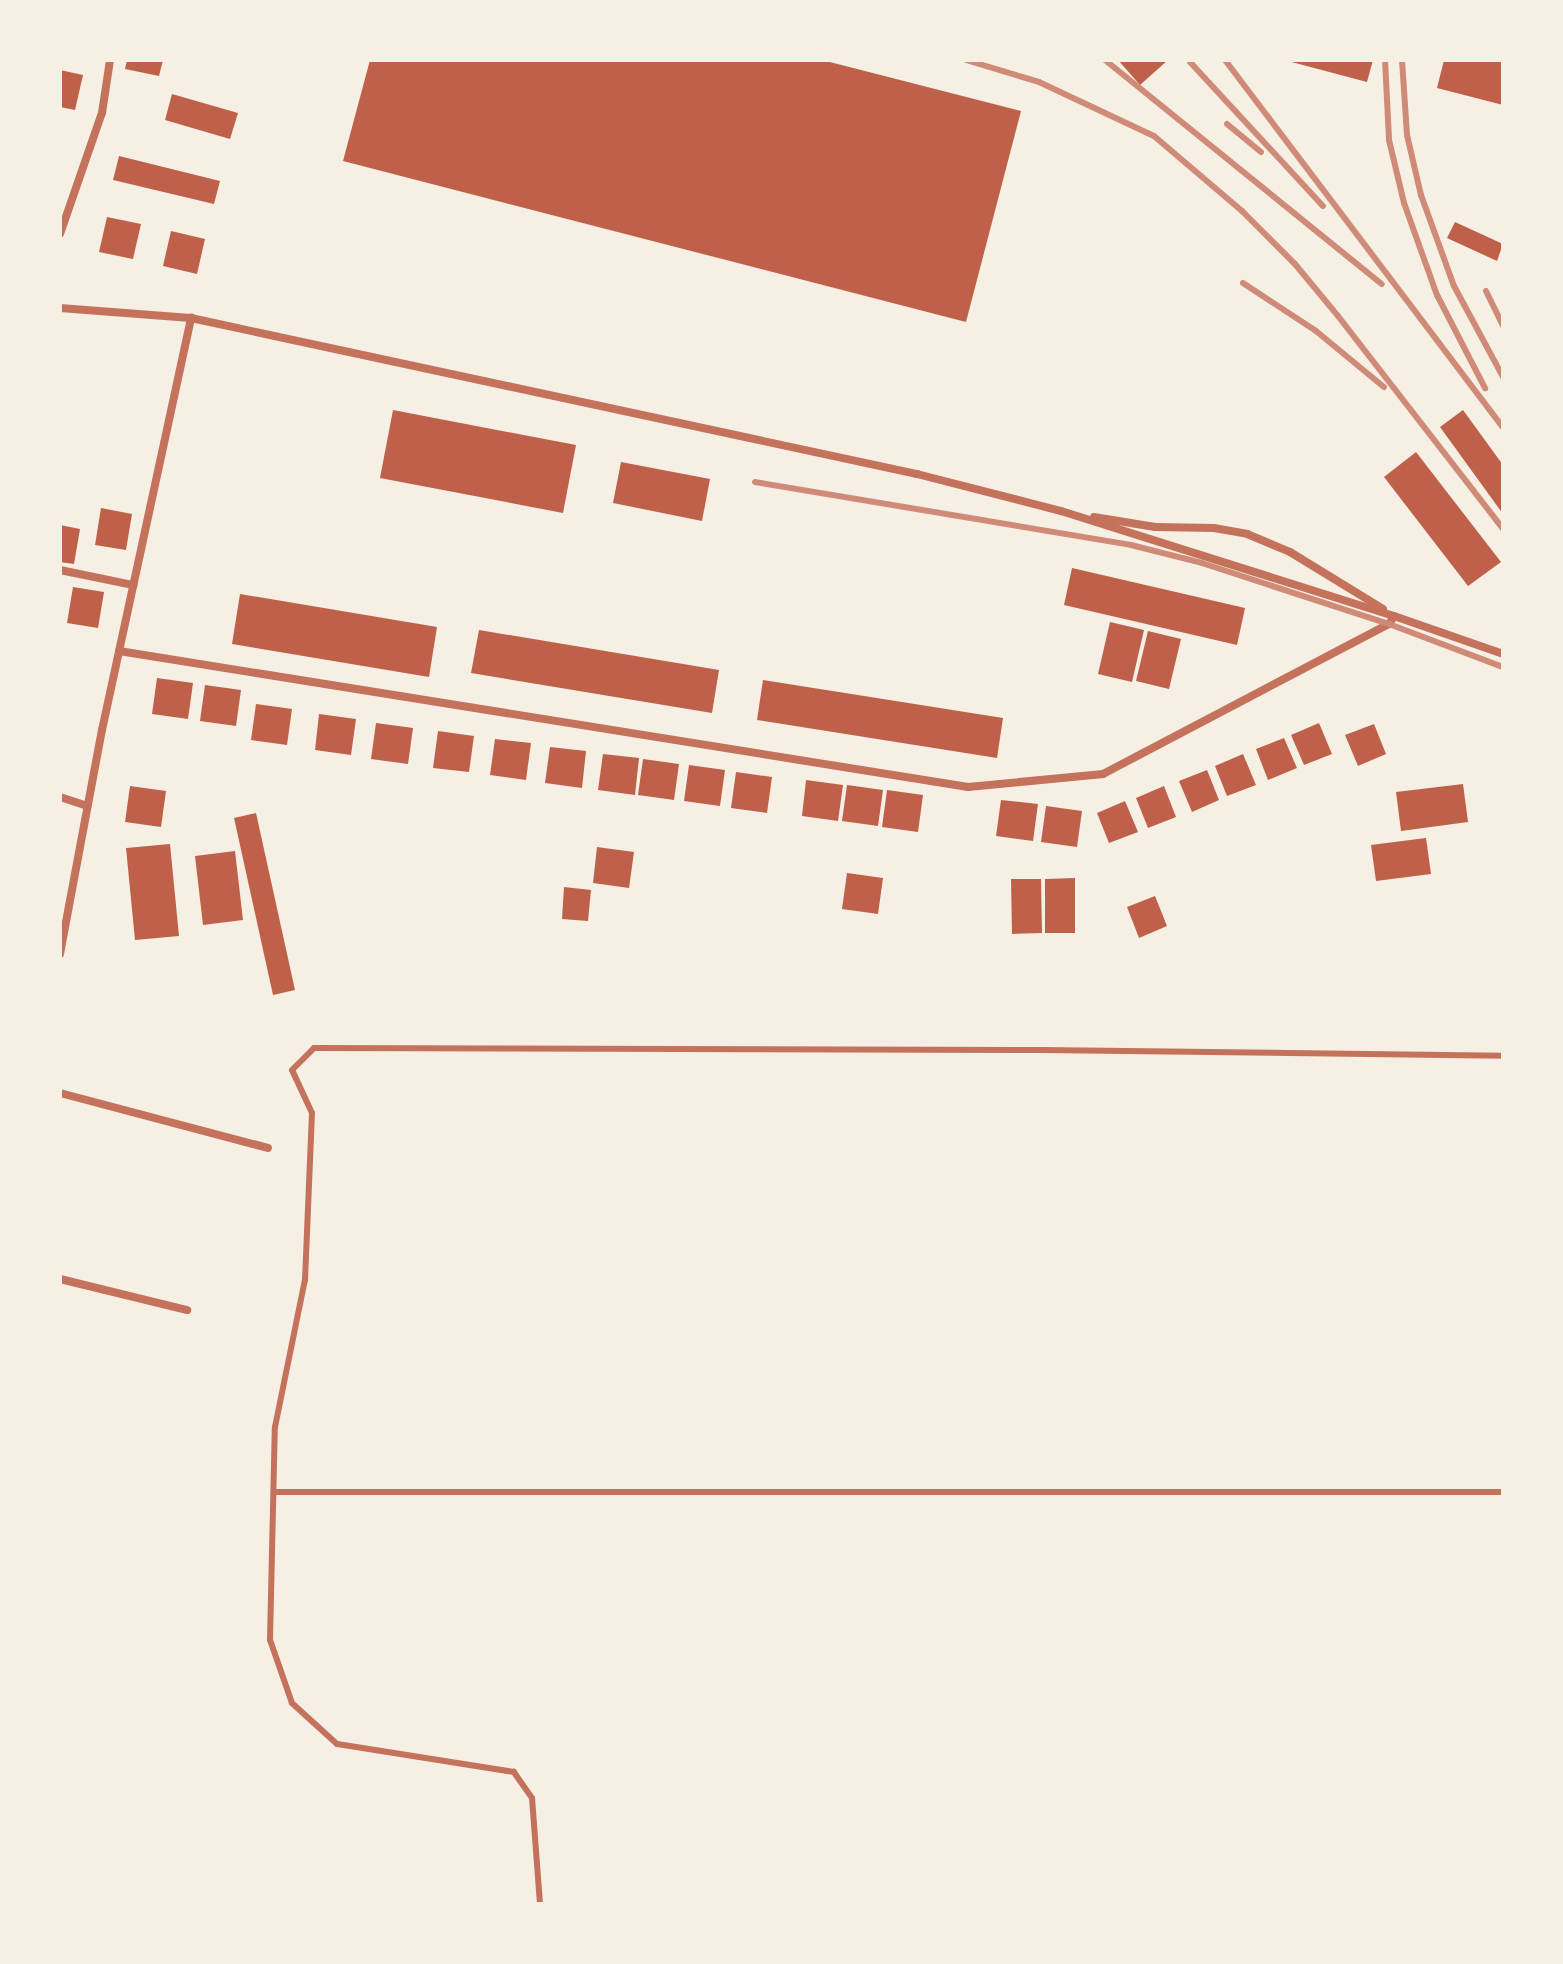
<!DOCTYPE html>
<style>
body{margin:0}
#map{position:relative;width:1563px;height:1964px;overflow:hidden;background:#f6efe4;font-family:"Nunito Sans",sans-serif}
div>[style]{position:absolute}
.building>*{inset:0;background:#bf614a}
.service>*{height:6px;margin:-3px;padding:0 3px;transform-origin:3px;border-radius:3px;background:#c5725c}
.minor>*{height:8px;margin:-4px;padding:0 4px;transform-origin:4px;border-radius:4px;background:#c5725c}
.rail>*{height:6px;margin:-3px;padding:0 3px;transform-origin:3px;border-radius:3px;background:#cf8b77}
span{translate:-50% -50%;white-space:nowrap;text-align:center;line-height:1.15;-webkit-text-stroke:6px #f6efe4;paint-order:stroke}
.frame{position:absolute;inset:0;border:62px solid #f6efe4;pointer-events:none}
</style>
<div id="map">
<div class="building">
<div style="clip-path:polygon(127px 60px,163px 60px,159px 76px,125px 69px)"></div>
<div style="clip-path:polygon(370px 60px,822px 60px,1021px 111px,966px 322px,343px 161px)"></div>
<div style="clip-path:polygon(1118px 60px,1168px 60px,1140px 85px)"></div>
<div style="clip-path:polygon(1284px 60px,1373px 60px,1367px 82px)"></div>
<div style="clip-path:polygon(1444px 60px,1503px 60px,1503px 105px,1437px 88px)"></div>
<div style="clip-path:polygon(60px 70px,83px 75px,75px 110px,60px 107px)"></div>
<div style="clip-path:polygon(172px 94px,238px 113px,230px 139px,165px 120px)"></div>
<div style="clip-path:polygon(119px 156px,220px 181px,214px 204px,113px 180px)"></div>
<div style="clip-path:polygon(107px 217px,141px 224px,133px 259px,99px 252px)"></div>
<div style="clip-path:polygon(1455px 222px,1503px 244px,1497px 261px,1447px 238px)"></div>
<div style="clip-path:polygon(171px 231px,205px 239px,197px 274px,163px 266px)"></div>
<div style="clip-path:polygon(393px 410px,576px 445px,563px 513px,380px 478px)"></div>
<div style="clip-path:polygon(1463px 410px,1503px 465px,1503px 514px,1440px 427px)"></div>
<div style="clip-path:polygon(1416px 452px,1501px 562px,1468px 586px,1384px 477px)"></div>
<div style="clip-path:polygon(621px 462px,710px 479px,702px 521px,613px 503px)"></div>
<div style="clip-path:polygon(101px 508px,132px 514px,126px 550px,95px 545px)"></div>
<div style="clip-path:polygon(60px 525px,80px 529px,74px 564px,60px 562px)"></div>
<div style="clip-path:polygon(1072px 568px,1245px 608px,1237px 645px,1064px 605px)"></div>
<div style="clip-path:polygon(73px 587px,104px 592px,98px 628px,67px 623px)"></div>
<div style="clip-path:polygon(240px 594px,437px 627px,429px 677px,232px 644px)"></div>
<div style="clip-path:polygon(1110px 622px,1144px 630px,1132px 682px,1098px 674px)"></div>
<div style="clip-path:polygon(479px 630px,719px 670px,712px 713px,471px 673px)"></div>
<div style="clip-path:polygon(1148px 631px,1181px 639px,1169px 689px,1136px 681px)"></div>
<div style="clip-path:polygon(157px 678px,193px 683px,188px 719px,152px 714px)"></div>
<div style="clip-path:polygon(763px 680px,1003px 718px,997px 758px,757px 720px)"></div>
<div style="clip-path:polygon(205px 685px,241px 690px,236px 726px,200px 721px)"></div>
<div style="clip-path:polygon(256px 704px,292px 709px,287px 745px,251px 740px)"></div>
<div style="clip-path:polygon(319px 714px,356px 719px,351px 755px,315px 750px)"></div>
<div style="clip-path:polygon(376px 723px,413px 728px,408px 764px,371px 759px)"></div>
<div style="clip-path:polygon(1319px 723px,1332px 754px,1304px 765px,1291px 735px)"></div>
<div style="clip-path:polygon(1374px 724px,1386px 754px,1358px 766px,1345px 735px)"></div>
<div style="clip-path:polygon(438px 731px,474px 736px,469px 772px,433px 768px)"></div>
<div style="clip-path:polygon(1284px 738px,1297px 768px,1268px 780px,1256px 749px)"></div>
<div style="clip-path:polygon(495px 739px,531px 743px,526px 780px,490px 775px)"></div>
<div style="clip-path:polygon(550px 747px,586px 751px,582px 788px,545px 783px)"></div>
<div style="clip-path:polygon(603px 754px,639px 758px,635px 795px,598px 790px)"></div>
<div style="clip-path:polygon(1243px 754px,1256px 785px,1227px 796px,1215px 766px)"></div>
<div style="clip-path:polygon(643px 759px,679px 764px,674px 800px,638px 795px)"></div>
<div style="clip-path:polygon(689px 765px,725px 770px,720px 806px,684px 801px)"></div>
<div style="clip-path:polygon(1207px 770px,1219px 800px,1192px 812px,1179px 781px)"></div>
<div style="clip-path:polygon(736px 772px,772px 777px,767px 813px,731px 808px)"></div>
<div style="clip-path:polygon(806px 780px,843px 785px,838px 821px,802px 816px)"></div>
<div style="clip-path:polygon(1463px 784px,1468px 822px,1401px 831px,1396px 792px)"></div>
<div style="clip-path:polygon(847px 785px,883px 790px,878px 826px,842px 821px)"></div>
<div style="clip-path:polygon(130px 786px,166px 791px,161px 827px,125px 822px)"></div>
<div style="clip-path:polygon(1164px 786px,1176px 817px,1148px 828px,1136px 798px)"></div>
<div style="clip-path:polygon(887px 790px,923px 795px,918px 832px,882px 827px)"></div>
<div style="clip-path:polygon(1001px 800px,1038px 804px,1033px 841px,996px 836px)"></div>
<div style="clip-path:polygon(1125px 801px,1138px 832px,1109px 843px,1097px 813px)"></div>
<div style="clip-path:polygon(1046px 806px,1082px 811px,1077px 847px,1041px 842px)"></div>
<div style="clip-path:polygon(256px 813px,295px 990px,273px 995px,234px 818px)"></div>
<div style="clip-path:polygon(1426px 838px,1431px 874px,1376px 881px,1371px 845px)"></div>
<div style="clip-path:polygon(170px 844px,179px 936px,135px 940px,126px 848px)"></div>
<div style="clip-path:polygon(597px 847px,634px 852px,629px 888px,593px 883px)"></div>
<div style="clip-path:polygon(235px 851px,243px 920px,203px 925px,195px 856px)"></div>
<div style="clip-path:polygon(847px 873px,883px 878px,878px 914px,842px 909px)"></div>
<div style="clip-path:polygon(1075px 878px,1075px 933px,1045px 933px,1045px 879px)"></div>
<div style="clip-path:polygon(1011px 879px,1041px 879px,1042px 933px,1012px 934px)"></div>
<div style="clip-path:polygon(564px 887px,591px 890px,588px 921px,562px 919px)"></div>
<div style="clip-path:polygon(1155px 896px,1167px 926px,1139px 938px,1127px 907px)"></div>
</div>
<div class="service">
<div style="left:274px;top:1492px;width:1229px"></div>
<div style="left:540px;top:1904px;width:106px;rotate:-94.3deg"></div>
<div style="left:532px;top:1798px;width:32px;rotate:-125deg"></div>
<div style="left:514px;top:1772px;width:179px;rotate:-171deg"></div>
<div style="left:337px;top:1744px;width:61px;rotate:-137.7deg"></div>
<div style="left:292px;top:1703px;width:67px;rotate:-109.2deg"></div>
<div style="left:270px;top:1640px;width:213px;rotate:-88.7deg"></div>
<div style="left:275px;top:1427px;width:150px;rotate:-78.5deg"></div>
<div style="left:305px;top:1280px;width:167px;rotate:-87.6deg"></div>
<div style="left:312px;top:1113px;width:47px;rotate:-114.9deg"></div>
<div style="left:292px;top:1070px;width:31px;rotate:-45deg"></div>
<div style="left:314px;top:1048px;width:728px;rotate:0.16deg"></div>
<div style="left:1042px;top:1050px;width:461px;rotate:0.7deg"></div>
</div>
<div class="minor">
<div style="left:60px;top:234px;width:128px;rotate:-70.9deg"></div>
<div style="left:102px;top:113px;width:54px;rotate:-81.4deg"></div>
<div style="left:60px;top:308px;width:131px;rotate:4.4deg"></div>
<div style="left:191px;top:318px;width:743px;rotate:12.13deg"></div>
<div style="left:917px;top:474px;width:149px;rotate:14.4deg"></div>
<div style="left:1061px;top:511px;width:349px;rotate:17.5deg"></div>
<div style="left:1394px;top:616px;width:115px;rotate:19.2deg"></div>
<div style="left:1094px;top:517px;width:62px;rotate:9.3deg"></div>
<div style="left:1155px;top:527px;width:59px;rotate:1deg"></div>
<div style="left:1214px;top:528px;width:34px;rotate:10deg"></div>
<div style="left:1247px;top:534px;width:47px;rotate:22.7deg"></div>
<div style="left:1290px;top:552px;width:109px;rotate:31.5deg"></div>
<div style="left:60px;top:570px;width:75px;rotate:11.6deg"></div>
<div style="left:119px;top:651px;width:860px;rotate:9.1deg"></div>
<div style="left:968px;top:787px;width:136px;rotate:-5.5deg"></div>
<div style="left:1103px;top:774px;width:323px;rotate:-27.7deg"></div>
<div style="left:1389px;top:624px;width:9px;rotate:-58deg"></div>
<div style="left:60px;top:797px;width:29px;rotate:18deg"></div>
<div style="left:60px;top:954px;width:228px;rotate:-79.4deg"></div>
<div style="left:102px;top:730px;width:422px;rotate:-77.8deg"></div>
<div style="left:60px;top:1093px;width:215px;rotate:14.8deg"></div>
<div style="left:60px;top:1279px;width:131px;rotate:13.7deg"></div>
</div>
<div class="rail">
<div style="left:966px;top:60px;width:76px;rotate:16.8deg"></div>
<div style="left:1039px;top:82px;width:127px;rotate:25.2deg"></div>
<div style="left:1154px;top:136px;width:116px;rotate:40.4deg"></div>
<div style="left:1242px;top:211px;width:75px;rotate:45deg"></div>
<div style="left:1295px;top:264px;width:67px;rotate:50.4deg"></div>
<div style="left:1338px;top:316px;width:269px;rotate:52.2deg"></div>
<div style="left:1105px;top:60px;width:356px;rotate:39deg"></div>
<div style="left:1225px;top:60px;width:460px;rotate:52.9deg"></div>
<div style="left:1385px;top:60px;width:80px;rotate:87.1deg"></div>
<div style="left:1389px;top:140px;width:65px;rotate:76.6deg"></div>
<div style="left:1404px;top:203px;width:98px;rotate:70.3deg"></div>
<div style="left:1437px;top:295px;width:105px;rotate:62.7deg"></div>
<div style="left:1402px;top:60px;width:75px;rotate:86.2deg"></div>
<div style="left:1407px;top:135px;width:62px;rotate:76.9deg"></div>
<div style="left:1421px;top:195px;width:97px;rotate:70.1deg"></div>
<div style="left:1454px;top:286px;width:103px;rotate:61.7deg"></div>
<div style="left:1190px;top:62px;width:196px;rotate:47.3deg"></div>
<div style="left:1227px;top:124px;width:44px;rotate:39.5deg"></div>
<div style="left:1243px;top:283px;width:87px;rotate:33.3deg"></div>
<div style="left:1316px;top:331px;width:88px;rotate:39.5deg"></div>
<div style="left:1486px;top:291px;width:39px;rotate:64deg"></div>
<div style="left:755px;top:482px;width:381px;rotate:9.5deg"></div>
<div style="left:1131px;top:545px;width:73px;rotate:14.2deg"></div>
<div style="left:1202px;top:563px;width:197px;rotate:18.1deg"></div>
<div style="left:1389px;top:624px;width:122px;rotate:20.7deg"></div>
</div>
<div class="frame"></div>
</div>
